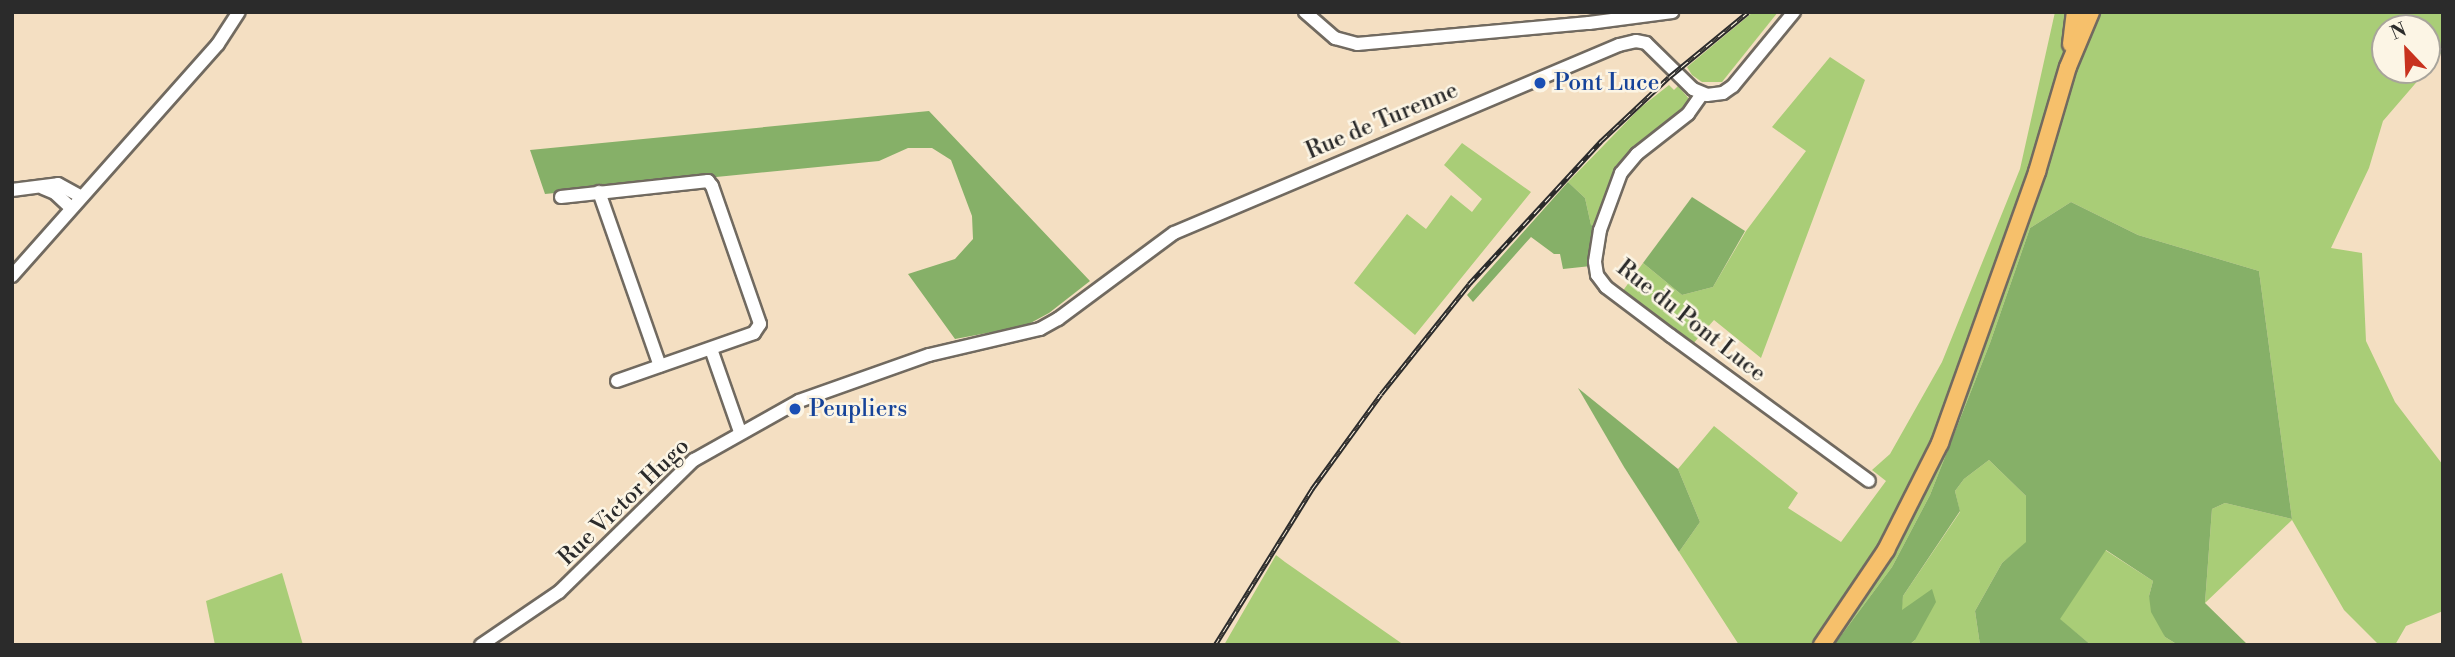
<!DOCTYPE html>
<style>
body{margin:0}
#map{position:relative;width:2455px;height:657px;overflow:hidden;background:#f4dfc2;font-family:"Libre Bodoni",serif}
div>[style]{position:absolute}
.green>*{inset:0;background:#a9cd77}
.forest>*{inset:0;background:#86b068}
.roads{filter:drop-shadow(2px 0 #716a60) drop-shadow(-2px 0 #716a60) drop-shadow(0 2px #716a60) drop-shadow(0 -2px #716a60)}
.minor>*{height:12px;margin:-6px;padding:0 6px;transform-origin:6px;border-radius:6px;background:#fff}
.major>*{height:16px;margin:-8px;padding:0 8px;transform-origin:8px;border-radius:8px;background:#f6c06b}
.rail>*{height:5px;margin-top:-2.5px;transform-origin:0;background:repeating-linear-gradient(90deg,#fcf5e5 0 8px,#2b2b2b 0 16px);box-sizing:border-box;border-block:2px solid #2b2b2b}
.dots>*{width:19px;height:19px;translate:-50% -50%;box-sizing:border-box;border:4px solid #fcf5e5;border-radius:50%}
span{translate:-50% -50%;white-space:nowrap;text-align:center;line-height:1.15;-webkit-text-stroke:5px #fcf5e5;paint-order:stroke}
.transit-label{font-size:23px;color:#164399}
.left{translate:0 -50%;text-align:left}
.street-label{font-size:23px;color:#2b2b2b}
.frame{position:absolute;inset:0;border:14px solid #2b2b2b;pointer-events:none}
.north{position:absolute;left:2371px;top:14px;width:70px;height:70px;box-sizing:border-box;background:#fcf5e5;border:2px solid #a8a49b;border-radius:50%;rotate:337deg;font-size:19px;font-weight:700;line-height:28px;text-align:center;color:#2b2b2b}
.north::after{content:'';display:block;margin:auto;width:24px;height:32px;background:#c8321e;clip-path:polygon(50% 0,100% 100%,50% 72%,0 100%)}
</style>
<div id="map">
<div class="green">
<div style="clip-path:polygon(1753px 12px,1778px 12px,1722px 82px,1702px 82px,1692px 75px,1687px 67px)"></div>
<div style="clip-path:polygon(2055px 12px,2443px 12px,2443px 51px,2427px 70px,2427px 28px,2385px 28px,2385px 70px,2427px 70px,2383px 121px,2369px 168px,2331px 248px,2362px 253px,2366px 341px,2395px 402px,2443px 465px,2443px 611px,2406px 626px,2395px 645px,2379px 645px,2344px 610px,2292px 520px,2205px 603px,2212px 509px,2225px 503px,2292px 519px,2259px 271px,2138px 235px,2071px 202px,2030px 228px,1990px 343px,1930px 495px,1892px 567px,1834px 645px,1739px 645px,1679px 552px,1700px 522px,1678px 469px,1714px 426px,1798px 493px,1788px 508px,1841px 542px,1886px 481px,1872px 470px,1890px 454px,1942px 362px,2020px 169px)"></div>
<div style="clip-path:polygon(1830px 57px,1865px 80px,1761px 358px,1714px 320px,1692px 345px,1622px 292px,1643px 263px,1682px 295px,1713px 287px,1746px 231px,1806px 151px,1772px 127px)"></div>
<div style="clip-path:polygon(1669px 85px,1674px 90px,1678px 86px,1690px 100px,1686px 109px,1640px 144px,1599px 228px,1591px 225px,1585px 198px,1568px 182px,1640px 108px)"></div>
<div style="clip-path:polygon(1462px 143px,1531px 192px,1415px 335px,1354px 283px,1407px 214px,1426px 229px,1451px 195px,1472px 212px,1482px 199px,1444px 165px)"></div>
<div style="clip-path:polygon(1989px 460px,2026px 496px,2026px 543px,2002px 563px,1975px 611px,1980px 645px,1909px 645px,1915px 640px,1901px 610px,1903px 596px,1960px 512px,1955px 491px,1964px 479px)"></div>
<div style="clip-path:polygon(2105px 550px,2153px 581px,2149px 596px,2165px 637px,2178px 645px,2091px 645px,2059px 619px)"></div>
<div style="clip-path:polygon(1276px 555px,1285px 562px,1404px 645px,1224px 645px)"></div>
<div style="clip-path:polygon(282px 573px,303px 645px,215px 645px,206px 601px)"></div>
</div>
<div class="forest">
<div style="clip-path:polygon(929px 111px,1090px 281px,1049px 313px,1025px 326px,955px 339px,908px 274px,955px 259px,973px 239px,972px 216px,951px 160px,932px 148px,908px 148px,879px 161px,545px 194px,530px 150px)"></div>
<div style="clip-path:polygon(1568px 182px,1585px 198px,1591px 225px,1599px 228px,1591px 266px,1563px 269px,1560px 254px,1554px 254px,1531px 237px,1473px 302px,1467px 295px)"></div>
<div style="clip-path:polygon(1692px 197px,1745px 231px,1713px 287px,1682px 295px,1643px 263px)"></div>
<div style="clip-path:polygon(2071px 202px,2138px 235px,2259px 271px,2292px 519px,2225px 503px,2212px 509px,2205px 603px,2248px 645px,2178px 645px,2165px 637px,2151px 612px,2149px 596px,2153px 581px,2106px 550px,2060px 619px,2091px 645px,1980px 645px,1975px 611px,2002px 563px,2026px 542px,2026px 496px,1989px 460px,1964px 479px,1955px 491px,1960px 511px,1903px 596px,1902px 610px,1932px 589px,1936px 602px,1915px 640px,1909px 645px,1834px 645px,1892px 567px,1930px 495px,1990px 343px,2030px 228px)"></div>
<div style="clip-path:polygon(1578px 388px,1678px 469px,1700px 522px,1679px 552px,1624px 467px)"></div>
</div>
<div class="roads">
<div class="minor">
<div style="left:1305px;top:12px;width:40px;rotate:41deg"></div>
<div style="left:1335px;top:38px;width:23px;rotate:15deg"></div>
<div style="left:1357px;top:44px;width:233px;rotate:-5.2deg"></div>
<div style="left:1589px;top:23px;width:84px;rotate:-7.5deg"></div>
<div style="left:1702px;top:94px;width:24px;rotate:125deg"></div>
<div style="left:1688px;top:114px;width:65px;rotate:141.9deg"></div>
<div style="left:1637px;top:154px;width:25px;rotate:130deg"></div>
<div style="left:1621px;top:173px;width:61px;rotate:110.2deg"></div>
<div style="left:1600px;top:230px;width:32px;rotate:99deg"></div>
<div style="left:1595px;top:262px;width:13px;rotate:81deg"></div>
<div style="left:1597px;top:275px;width:15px;rotate:53deg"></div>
<div style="left:1606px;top:287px;width:81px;rotate:37deg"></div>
<div style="left:1671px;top:336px;width:245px;rotate:36.2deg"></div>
<div style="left:43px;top:188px;width:13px;rotate:23deg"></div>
<div style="left:55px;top:193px;width:22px;rotate:43deg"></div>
<div style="left:12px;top:190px;width:46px;rotate:-7.4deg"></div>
<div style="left:58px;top:184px;width:26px;rotate:29deg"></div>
<div style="left:599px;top:192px;width:184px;rotate:70.7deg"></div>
<div style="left:561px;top:197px;width:148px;rotate:-6.2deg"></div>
<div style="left:708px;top:181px;width:6px;rotate:51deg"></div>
<div style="left:712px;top:186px;width:146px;rotate:70.8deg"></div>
<div style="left:760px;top:324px;width:11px;rotate:124deg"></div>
<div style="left:754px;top:333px;width:145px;rotate:160.7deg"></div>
<div style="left:12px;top:276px;width:310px;rotate:-48.4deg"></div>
<div style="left:218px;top:44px;width:38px;rotate:-57deg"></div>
<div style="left:711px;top:349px;width:88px;rotate:70.7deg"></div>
<div style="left:481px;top:645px;width:94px;rotate:-34.2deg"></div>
<div style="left:559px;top:592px;width:189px;rotate:-44.4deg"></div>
<div style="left:694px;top:460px;width:120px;rotate:-29.3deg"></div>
<div style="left:799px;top:401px;width:138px;rotate:-19.5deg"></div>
<div style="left:929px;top:355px;width:114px;rotate:-13.2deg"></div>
<div style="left:1040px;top:329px;width:21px;rotate:-29deg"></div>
<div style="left:1058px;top:319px;width:144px;rotate:-36.6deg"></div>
<div style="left:1174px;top:233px;width:483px;rotate:-22.9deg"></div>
<div style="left:1619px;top:45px;width:17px;rotate:-13deg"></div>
<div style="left:1636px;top:41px;width:10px;rotate:11deg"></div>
<div style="left:1646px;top:43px;width:66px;rotate:44.4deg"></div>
<div style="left:1693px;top:89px;width:15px;rotate:23deg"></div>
<div style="left:1707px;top:95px;width:16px;rotate:-7deg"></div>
<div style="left:1723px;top:93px;width:12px;rotate:-35deg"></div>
<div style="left:1733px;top:86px;width:96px;rotate:-50.5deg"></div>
</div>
<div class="major">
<div style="left:2071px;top:44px;width:32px;rotate:-83deg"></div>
<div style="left:1822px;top:645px;width:115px;rotate:-56deg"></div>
<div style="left:1886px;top:550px;width:120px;rotate:-63.2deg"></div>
<div style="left:1940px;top:443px;width:288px;rotate:-70.3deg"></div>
<div style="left:2037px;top:172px;width:109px;rotate:-73.6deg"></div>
<div style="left:2068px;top:67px;width:60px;rotate:-67.3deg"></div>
</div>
</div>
<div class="rail">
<div style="left:1215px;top:645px;width:184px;rotate:-58.1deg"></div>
<div style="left:1312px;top:489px;width:117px;rotate:-54deg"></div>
<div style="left:1381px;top:394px;width:141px;rotate:-51.3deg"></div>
<div style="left:1469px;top:284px;width:195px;rotate:-47.3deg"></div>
<div style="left:1601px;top:141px;width:93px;rotate:-43.3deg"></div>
<div style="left:1669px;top:77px;width:102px;rotate:-39.4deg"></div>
</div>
<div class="dots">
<div style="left:1540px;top:83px;background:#1a4fb4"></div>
<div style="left:795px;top:409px;background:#1a4fb4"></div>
</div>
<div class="transit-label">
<span class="left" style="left:1554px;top:83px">Pont Luce</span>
<span class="left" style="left:809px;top:409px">Peupliers</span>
</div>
<div class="street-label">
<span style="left:1382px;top:121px;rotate:-23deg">Rue de Turenne</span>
<span style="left:1691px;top:321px;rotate:38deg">Rue du Pont Luce</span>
<span style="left:624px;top:502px;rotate:-44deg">Rue Victor Hugo</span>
</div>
<div class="frame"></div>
<div class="north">N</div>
</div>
